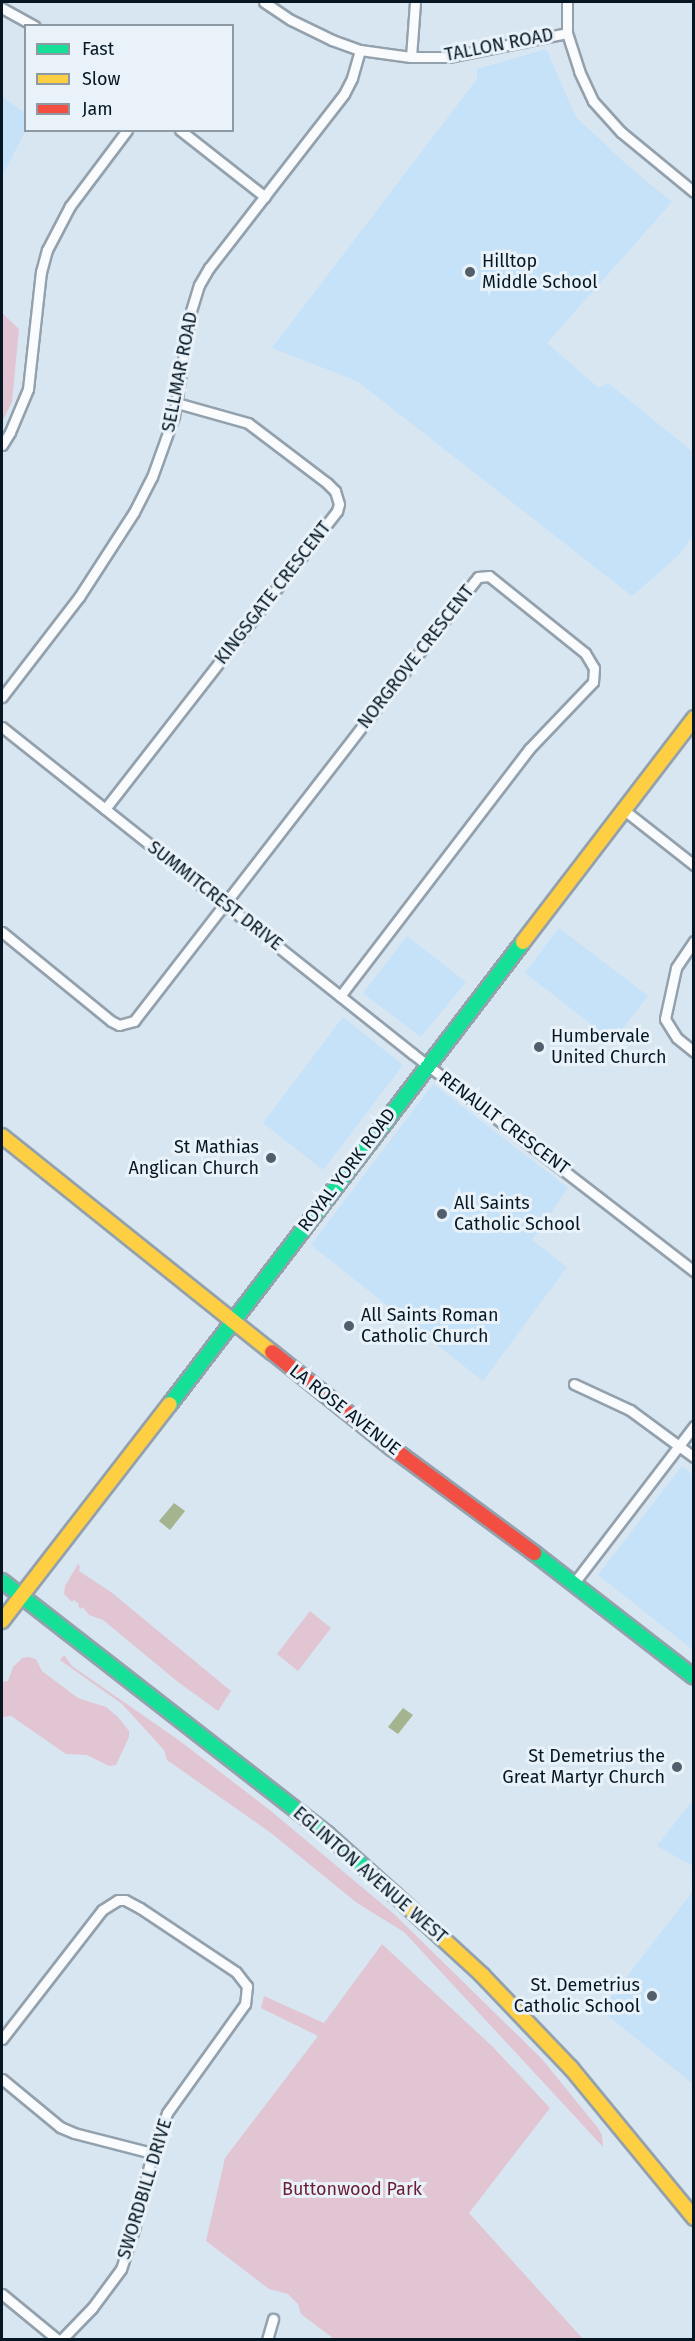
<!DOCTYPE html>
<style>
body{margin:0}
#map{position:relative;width:695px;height:2341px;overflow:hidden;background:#d8e6f2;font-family:"Fira Sans",sans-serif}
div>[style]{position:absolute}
.built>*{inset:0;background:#c5e2f9}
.green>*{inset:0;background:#e2c5d3}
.water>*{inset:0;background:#a4b48f}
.roads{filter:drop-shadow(2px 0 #93a1ad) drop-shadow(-2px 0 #93a1ad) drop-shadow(0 2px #93a1ad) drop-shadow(0 -2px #93a1ad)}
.street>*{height:9px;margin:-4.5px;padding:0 4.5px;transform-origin:4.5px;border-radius:4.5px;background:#f9fbfd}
.fast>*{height:14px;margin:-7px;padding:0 7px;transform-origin:7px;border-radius:7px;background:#16e098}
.slow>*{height:14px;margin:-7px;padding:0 7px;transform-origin:7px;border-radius:7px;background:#ffcf43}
.jam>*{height:14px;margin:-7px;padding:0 7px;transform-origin:7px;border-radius:7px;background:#f24e42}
.dots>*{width:16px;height:16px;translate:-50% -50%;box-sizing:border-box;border:3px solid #e9f2f9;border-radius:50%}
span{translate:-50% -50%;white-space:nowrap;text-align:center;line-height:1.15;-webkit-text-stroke:6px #e9f2f9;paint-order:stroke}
.street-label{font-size:18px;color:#061723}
.poi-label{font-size:18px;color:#061723}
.left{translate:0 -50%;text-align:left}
.right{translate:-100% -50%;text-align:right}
.park-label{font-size:18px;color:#6b1d38}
.frame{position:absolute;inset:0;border:3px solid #061723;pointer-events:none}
.legend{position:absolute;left:24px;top:24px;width:210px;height:108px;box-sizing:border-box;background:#e9f2f9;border:2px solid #8e9aa3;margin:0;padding:8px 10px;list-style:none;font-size:18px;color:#061723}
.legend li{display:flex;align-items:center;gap:12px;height:30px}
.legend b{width:30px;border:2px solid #8e9aa3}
</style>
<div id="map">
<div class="built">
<div style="clip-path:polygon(546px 49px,576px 117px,627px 165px,672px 202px,547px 343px,599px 388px,608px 383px,693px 452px,693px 535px,680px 554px,632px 596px,357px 381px,272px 348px,477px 79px,477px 69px)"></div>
<div style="clip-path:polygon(2px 97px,25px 113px,26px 130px,2px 176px)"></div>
<div style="clip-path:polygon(559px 928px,648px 996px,613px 1041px,525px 973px)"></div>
<div style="clip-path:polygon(407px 936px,466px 982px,421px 1037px,363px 993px)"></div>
<div style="clip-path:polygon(343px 1017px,403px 1065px,323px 1170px,263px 1123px)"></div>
<div style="clip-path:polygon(433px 1084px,568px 1188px,532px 1240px,567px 1267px,483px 1381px,311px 1245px)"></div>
<div style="clip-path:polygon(682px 1466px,693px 1475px,693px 1650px,598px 1575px)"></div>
<div style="clip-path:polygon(691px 1802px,694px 1804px,693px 1866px,657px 1846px)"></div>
<div style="clip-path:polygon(693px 1891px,693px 2084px,601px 2010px)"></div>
</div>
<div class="green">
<div style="clip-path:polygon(2px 313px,19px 329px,12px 402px,2px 422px)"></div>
<div style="clip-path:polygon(78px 1564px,80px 1566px,79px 1571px,111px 1592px,231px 1691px,218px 1711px,178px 1682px,103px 1620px,89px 1615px,83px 1607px,81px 1609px,78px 1606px,79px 1604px,74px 1600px,72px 1602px,64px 1594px,65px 1586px)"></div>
<div style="clip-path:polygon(310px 1611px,331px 1628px,298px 1671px,277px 1654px)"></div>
<div style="clip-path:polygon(64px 1655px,72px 1666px,180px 1741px,271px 1811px,394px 1914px,542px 2059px,598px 2128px,602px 2135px,603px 2147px,404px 1932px,357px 1903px,271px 1833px,167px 1760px,164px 1750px,122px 1704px,60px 1660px)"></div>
<div style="clip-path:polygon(29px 1657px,36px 1659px,42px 1671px,78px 1698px,106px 1707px,118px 1717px,129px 1731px,129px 1737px,116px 1765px,109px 1766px,87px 1755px,66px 1754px,11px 1716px,2px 1717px,2px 1682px,8px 1681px,13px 1667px,22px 1658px)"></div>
<div style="clip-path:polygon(382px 1944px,493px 2047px,550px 2108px,469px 2213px,583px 2339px,334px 2339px,301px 2314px,298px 2304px,288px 2294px,269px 2289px,206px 2241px,225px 2158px,318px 2036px,261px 2008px,264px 1996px,324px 2023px)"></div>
</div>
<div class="water">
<div style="clip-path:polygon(174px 1503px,185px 1511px,170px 1530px,159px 1521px)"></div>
<div style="clip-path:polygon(403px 1708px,413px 1715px,398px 1734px,388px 1727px)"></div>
</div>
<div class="roads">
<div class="street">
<div style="left:264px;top:2px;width:32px;rotate:34deg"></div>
<div style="left:291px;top:20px;width:46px;rotate:26deg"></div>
<div style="left:332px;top:40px;width:30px;rotate:20deg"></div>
<div style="left:360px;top:50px;width:51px;rotate:7.8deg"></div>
<div style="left:411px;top:57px;width:37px"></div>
<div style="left:448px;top:57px;width:121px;rotate:-11.4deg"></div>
<div style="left:567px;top:2px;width:31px;rotate:90deg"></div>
<div style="left:567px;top:33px;width:40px;rotate:72deg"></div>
<div style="left:579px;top:71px;width:33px;rotate:65deg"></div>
<div style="left:593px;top:101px;width:42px;rotate:47.9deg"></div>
<div style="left:621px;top:132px;width:94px;rotate:39.4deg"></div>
<div style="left:2px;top:8px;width:37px;rotate:29deg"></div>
<div style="left:411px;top:57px;width:55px;rotate:-85.8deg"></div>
<div style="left:180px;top:130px;width:108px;rotate:38.2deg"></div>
<div style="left:2px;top:445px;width:15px;rotate:-58deg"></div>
<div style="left:10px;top:432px;width:47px;rotate:-67.3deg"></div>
<div style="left:28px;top:389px;width:118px;rotate:-83.7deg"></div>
<div style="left:41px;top:272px;width:23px;rotate:-75deg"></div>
<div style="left:47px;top:250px;width:50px;rotate:-62.4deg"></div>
<div style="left:70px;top:206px;width:95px;rotate:-53.1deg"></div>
<div style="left:2px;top:697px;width:126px;rotate:-52.4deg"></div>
<div style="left:79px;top:597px;width:101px;rotate:-57.1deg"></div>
<div style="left:134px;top:512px;width:39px;rotate:-63deg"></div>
<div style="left:152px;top:477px;width:65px;rotate:-70.2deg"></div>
<div style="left:174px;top:416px;width:106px;rotate:-80.8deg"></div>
<div style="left:191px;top:311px;width:27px;rotate:-73deg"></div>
<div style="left:199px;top:285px;width:20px;rotate:-60deg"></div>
<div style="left:209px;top:268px;width:220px;rotate:-52.2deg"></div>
<div style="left:344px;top:94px;width:18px;rotate:-63deg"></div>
<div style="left:352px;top:78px;width:29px;rotate:-74deg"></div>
<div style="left:2px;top:727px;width:525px;rotate:38.51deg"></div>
<div style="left:413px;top:1054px;width:355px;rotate:37.7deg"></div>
<div style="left:105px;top:809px;width:378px;rotate:-52.1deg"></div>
<div style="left:337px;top:511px;width:7px;rotate:-74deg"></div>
<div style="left:339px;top:504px;width:14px;rotate:-107deg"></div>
<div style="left:335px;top:491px;width:11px;rotate:-135deg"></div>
<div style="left:327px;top:483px;width:99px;rotate:-142.8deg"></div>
<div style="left:248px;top:423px;width:74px;rotate:-164.3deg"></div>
<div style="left:624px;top:810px;width:89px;rotate:38.2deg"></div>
<div style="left:2px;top:932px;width:141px;rotate:39.2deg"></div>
<div style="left:111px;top:1021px;width:9px;rotate:27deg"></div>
<div style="left:119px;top:1025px;width:16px;rotate:-15deg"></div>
<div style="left:134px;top:1021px;width:555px;rotate:-52.24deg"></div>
<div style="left:474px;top:582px;width:6px;rotate:-51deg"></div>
<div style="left:478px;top:577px;width:11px;rotate:-5deg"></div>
<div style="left:489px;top:576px;width:123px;rotate:38.7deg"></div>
<div style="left:585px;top:653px;width:17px;rotate:59deg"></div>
<div style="left:594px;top:668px;width:14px;rotate:94deg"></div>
<div style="left:593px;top:682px;width:93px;rotate:133.7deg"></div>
<div style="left:529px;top:749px;width:311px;rotate:127.4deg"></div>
<div style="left:694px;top:941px;width:32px;rotate:124deg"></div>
<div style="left:676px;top:968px;width:52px;rotate:102.2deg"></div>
<div style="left:665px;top:1019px;width:22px;rotate:58deg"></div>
<div style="left:677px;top:1038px;width:22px;rotate:39deg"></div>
<div style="left:574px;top:1384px;width:62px;rotate:24.9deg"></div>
<div style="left:630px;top:1410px;width:79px;rotate:36.3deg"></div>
<div style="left:574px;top:1583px;width:198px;rotate:-52.6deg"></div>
<div style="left:2px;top:2039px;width:163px;rotate:-52.2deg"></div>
<div style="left:102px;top:1910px;width:19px;rotate:-32deg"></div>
<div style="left:118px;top:1900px;width:7px"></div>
<div style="left:125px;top:1900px;width:17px;rotate:28deg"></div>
<div style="left:140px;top:1908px;width:115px;rotate:33.7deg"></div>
<div style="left:236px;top:1972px;width:18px;rotate:52deg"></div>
<div style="left:247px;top:1986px;width:18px;rotate:96deg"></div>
<div style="left:245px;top:2004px;width:134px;rotate:125.6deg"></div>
<div style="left:167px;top:2113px;width:43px;rotate:110.6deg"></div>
<div style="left:152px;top:2153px;width:75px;rotate:103.1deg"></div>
<div style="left:135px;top:2226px;width:45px;rotate:108deg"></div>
<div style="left:121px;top:2269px;width:49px;rotate:126.6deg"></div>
<div style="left:92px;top:2308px;width:45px;rotate:134.1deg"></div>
<div style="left:2px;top:2079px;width:75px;rotate:39.6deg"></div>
<div style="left:60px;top:2127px;width:15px;rotate:23deg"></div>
<div style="left:74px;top:2133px;width:81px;rotate:14.4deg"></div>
<div style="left:2px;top:2294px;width:72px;rotate:39.4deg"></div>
<div style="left:267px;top:2340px;width:22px;rotate:-74deg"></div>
</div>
<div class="fast">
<div style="left:170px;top:1404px;width:581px;rotate:-52.62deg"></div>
<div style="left:534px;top:1553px;width:202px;rotate:37.8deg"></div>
<div style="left:2px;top:1581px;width:412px;rotate:37.9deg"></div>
<div style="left:327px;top:1834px;width:90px;rotate:41.8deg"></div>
</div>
<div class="slow">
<div style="left:523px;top:942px;width:282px;rotate:-52.6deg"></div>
<div style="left:2px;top:1136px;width:346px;rotate:38.7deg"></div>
<div style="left:2px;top:1621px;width:274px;rotate:-52.3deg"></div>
<div style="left:394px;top:1894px;width:120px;rotate:42.6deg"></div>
<div style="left:482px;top:1975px;width:129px;rotate:46.3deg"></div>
<div style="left:571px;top:2068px;width:194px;rotate:50.6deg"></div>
</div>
<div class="jam">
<div style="left:272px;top:1352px;width:154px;rotate:38.7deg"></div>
<div style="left:392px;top:1448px;width:177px;rotate:36.5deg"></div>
</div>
</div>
<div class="dots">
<div style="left:470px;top:272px;background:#505f6b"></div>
<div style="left:539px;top:1047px;background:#505f6b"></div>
<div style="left:271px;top:1158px;background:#505f6b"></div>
<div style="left:442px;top:1214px;background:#505f6b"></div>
<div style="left:349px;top:1326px;background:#505f6b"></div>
<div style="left:677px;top:1767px;background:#505f6b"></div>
<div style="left:652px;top:1996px;background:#505f6b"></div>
</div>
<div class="street-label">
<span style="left:499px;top:45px;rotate:-11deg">TALLON ROAD</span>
<span style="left:180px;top:372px;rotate:-79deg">SELLMAR ROAD</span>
<span style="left:273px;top:593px;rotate:-52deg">KINGSGATE CRESCENT</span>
<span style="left:416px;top:657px;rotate:-52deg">NORGROVE CRESCENT</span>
<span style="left:215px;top:896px;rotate:38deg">SUMMITCREST DRIVE</span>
<span style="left:504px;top:1123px;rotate:37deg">RENAULT CRESCENT</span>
<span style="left:347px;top:1170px;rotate:-53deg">ROYAL YORK ROAD</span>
<span style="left:345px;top:1410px;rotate:38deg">LA ROSE AVENUE</span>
<span style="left:370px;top:1875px;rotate:41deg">EGLINTON AVENUE WEST</span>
<span style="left:145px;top:2189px;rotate:-73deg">SWORDBILL DRIVE</span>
</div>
<div class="poi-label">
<span class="left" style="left:482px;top:272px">Hilltop<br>Middle School</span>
<span class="left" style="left:551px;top:1047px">Humbervale<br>United Church</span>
<span class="right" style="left:259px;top:1158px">St Mathias<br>Anglican Church</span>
<span class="left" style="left:454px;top:1214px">All Saints<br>Catholic School</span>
<span class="left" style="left:361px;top:1326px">All Saints Roman<br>Catholic Church</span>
<span class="right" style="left:665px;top:1767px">St Demetrius the<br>Great Martyr Church</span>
<span class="right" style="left:640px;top:1996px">St. Demetrius<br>Catholic School</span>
</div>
<div class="park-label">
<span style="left:352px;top:2189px">Buttonwood Park</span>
</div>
<div class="frame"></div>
<ul class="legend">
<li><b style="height:8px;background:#16e098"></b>Fast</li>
<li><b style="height:8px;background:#ffcf43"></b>Slow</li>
<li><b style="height:8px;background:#f24e42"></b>Jam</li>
</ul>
</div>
